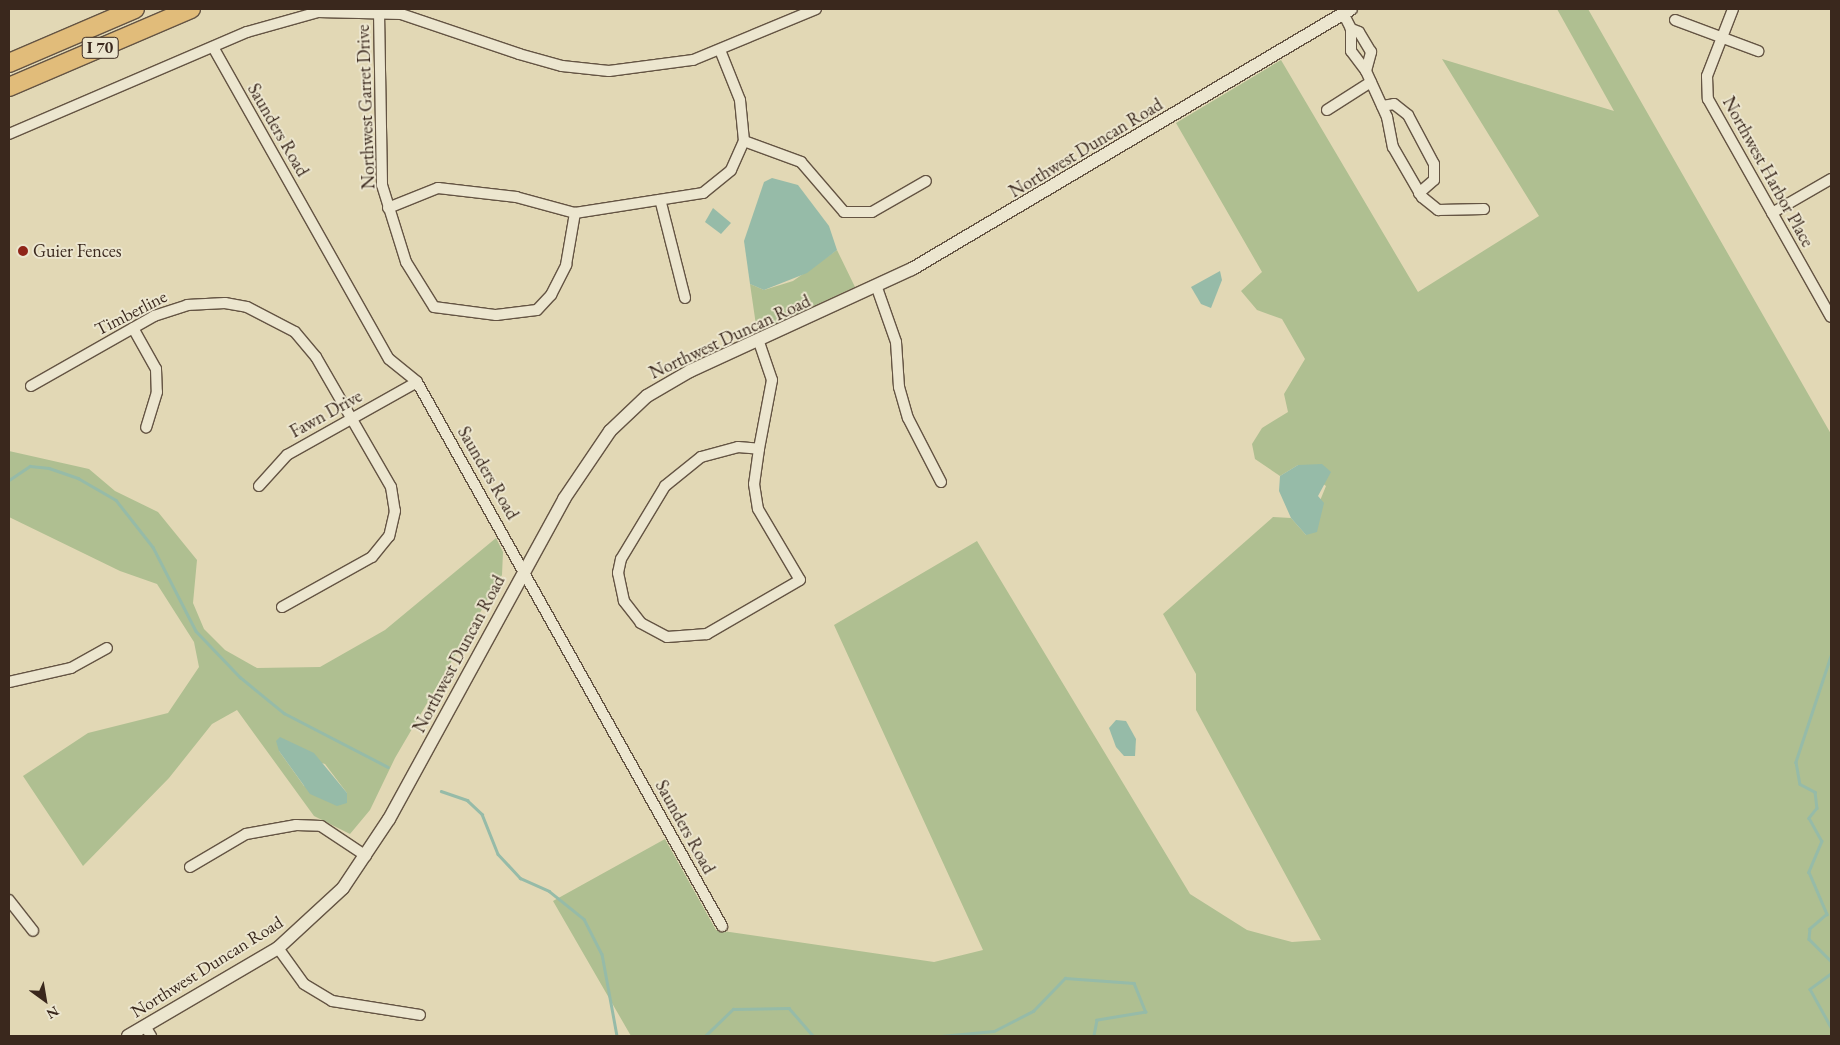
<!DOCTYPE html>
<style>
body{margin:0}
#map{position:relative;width:1840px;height:1045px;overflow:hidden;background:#e2d8b5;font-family:"EB Garamond",serif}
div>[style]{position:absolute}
.green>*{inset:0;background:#afbf91}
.water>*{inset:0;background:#96bba8}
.stream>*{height:2.5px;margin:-1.25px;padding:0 1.25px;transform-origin:1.25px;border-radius:1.25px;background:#96bba8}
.roads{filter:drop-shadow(1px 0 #645443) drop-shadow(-1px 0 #645443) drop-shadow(0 1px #645443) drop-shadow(0 -1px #645443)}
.minor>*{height:10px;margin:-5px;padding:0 5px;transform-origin:5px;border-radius:5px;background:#ece6cf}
.tertiary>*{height:12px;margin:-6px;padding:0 6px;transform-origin:6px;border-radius:6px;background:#ece6cf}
.motorway>*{height:18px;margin:-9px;padding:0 9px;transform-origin:9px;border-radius:9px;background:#e1bc7a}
.dots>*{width:14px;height:14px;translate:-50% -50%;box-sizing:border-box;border:2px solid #ece6cf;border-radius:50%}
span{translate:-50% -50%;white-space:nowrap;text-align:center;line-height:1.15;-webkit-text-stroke:4px #ece6cf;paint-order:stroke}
.shield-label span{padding:1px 4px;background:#ece6cf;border:1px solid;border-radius:4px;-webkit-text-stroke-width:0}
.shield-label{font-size:16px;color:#3a281d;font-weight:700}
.street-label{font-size:18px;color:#3a281d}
.poi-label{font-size:18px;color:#3a281d}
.left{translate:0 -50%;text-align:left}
.frame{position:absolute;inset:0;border:10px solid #3a281d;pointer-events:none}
.north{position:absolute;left:20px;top:975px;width:50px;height:50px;-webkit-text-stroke:4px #ece6cf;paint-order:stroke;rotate:148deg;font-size:14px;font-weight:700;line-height:20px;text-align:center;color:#3a281d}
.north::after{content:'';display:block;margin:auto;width:18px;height:22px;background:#3a281d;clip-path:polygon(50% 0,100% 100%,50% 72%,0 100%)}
</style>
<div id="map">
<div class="green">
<div style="clip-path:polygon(1557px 9px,1588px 9px,1831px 434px,1831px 1036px,631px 1036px,553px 901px,665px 839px,716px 930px,934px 962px,983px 950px,834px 625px,977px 541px,1190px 894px,1247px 930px,1292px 942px,1321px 940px,1196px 710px,1196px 674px,1163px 614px,1273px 517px,1291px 518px,1306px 535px,1326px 486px,1298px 465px,1280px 476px,1255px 459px,1252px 444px,1262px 428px,1288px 412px,1284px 394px,1305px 359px,1282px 319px,1257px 310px,1241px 291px,1262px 272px,1176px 123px,1281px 60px,1418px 292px,1539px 216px,1442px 59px,1614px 111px)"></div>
<div style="clip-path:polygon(837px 250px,855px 287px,757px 332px,750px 284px,764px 290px,793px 281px)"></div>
<div style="clip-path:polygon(evenodd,9px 451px,89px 469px,115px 491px,158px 512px,197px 560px,193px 603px,204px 629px,225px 650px,257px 668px,320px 667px,385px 630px,496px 538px,503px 552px,502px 575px,395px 758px,370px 810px,350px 834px,314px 816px,237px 710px,212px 724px,169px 778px,83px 866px,23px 776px,88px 733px,168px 713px,199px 667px,194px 642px,157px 584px,120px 571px,9px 517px,9px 451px,279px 751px,325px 764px,347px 793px,304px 786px,279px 751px)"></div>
</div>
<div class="water">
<div style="clip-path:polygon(772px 178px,798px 185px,829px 226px,837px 250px,807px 273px,764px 290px,750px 284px,744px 241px,764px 182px)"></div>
<div style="clip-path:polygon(713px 208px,731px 223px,721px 234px,705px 222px)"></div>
<div style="clip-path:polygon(1220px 271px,1222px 280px,1211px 308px,1201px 304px,1191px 287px)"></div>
<div style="clip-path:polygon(1322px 464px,1331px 472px,1318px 496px,1324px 503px,1317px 532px,1306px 535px,1291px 518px,1279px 491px,1280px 476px,1298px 465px)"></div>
<div style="clip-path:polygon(1116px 720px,1126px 721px,1136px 739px,1135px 756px,1124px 756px,1116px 747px,1109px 728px)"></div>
<div style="clip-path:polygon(280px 737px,314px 753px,347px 793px,347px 803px,337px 806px,310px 794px,279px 751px,276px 741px)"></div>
</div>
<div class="stream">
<div style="left:9px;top:480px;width:25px;rotate:-34deg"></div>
<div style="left:30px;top:466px;width:19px;rotate:6deg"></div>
<div style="left:49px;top:468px;width:31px;rotate:19deg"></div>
<div style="left:78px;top:478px;width:44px;rotate:30.1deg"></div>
<div style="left:116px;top:500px;width:60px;rotate:51.8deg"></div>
<div style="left:153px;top:547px;width:94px;rotate:62.9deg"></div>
<div style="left:196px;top:631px;width:64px;rotate:46.3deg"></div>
<div style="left:240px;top:677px;width:57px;rotate:39.3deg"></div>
<div style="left:284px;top:713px;width:117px;rotate:27.4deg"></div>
<div style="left:1831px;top:656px;width:112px;rotate:108.3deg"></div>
<div style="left:1796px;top:762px;width:22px;rotate:80deg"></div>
<div style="left:1800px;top:784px;width:17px;rotate:28deg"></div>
<div style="left:1815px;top:792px;width:16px;rotate:83deg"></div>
<div style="left:1817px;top:808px;width:13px;rotate:129deg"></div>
<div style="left:1809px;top:818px;width:26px;rotate:61deg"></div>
<div style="left:1822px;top:841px;width:34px;rotate:113deg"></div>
<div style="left:1809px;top:872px;width:46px;rotate:66.8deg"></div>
<div style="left:1827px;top:914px;width:23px;rotate:139deg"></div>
<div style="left:1810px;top:929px;width:10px;rotate:96deg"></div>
<div style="left:1809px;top:939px;width:31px;rotate:45deg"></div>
<div style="left:441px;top:791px;width:28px;rotate:19deg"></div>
<div style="left:467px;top:800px;width:21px;rotate:43deg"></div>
<div style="left:482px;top:814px;width:43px;rotate:68.2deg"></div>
<div style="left:498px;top:854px;width:33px;rotate:47deg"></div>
<div style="left:520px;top:878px;width:32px;rotate:24deg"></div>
<div style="left:549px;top:891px;width:45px;rotate:38.7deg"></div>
<div style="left:584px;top:919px;width:39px;rotate:63deg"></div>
<div style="left:602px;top:954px;width:83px;rotate:79.6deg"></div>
<div style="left:1831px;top:974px;width:26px;rotate:144deg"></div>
<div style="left:1810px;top:989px;width:43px;rotate:61.1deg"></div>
<div style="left:705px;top:1036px;width:39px;rotate:-44deg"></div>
<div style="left:733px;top:1009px;width:56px;rotate:-1deg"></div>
<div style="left:789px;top:1008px;width:37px;rotate:49deg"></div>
<div style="left:941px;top:1036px;width:53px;rotate:-5.4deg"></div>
<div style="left:994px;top:1031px;width:44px;rotate:-27.1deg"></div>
<div style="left:1033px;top:1011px;width:46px;rotate:-45.9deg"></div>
<div style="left:1065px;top:978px;width:69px;rotate:4.1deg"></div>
<div style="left:1134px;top:983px;width:31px;rotate:68deg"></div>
<div style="left:1146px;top:1012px;width:50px;rotate:170.7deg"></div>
<div style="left:1097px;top:1020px;width:16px;rotate:101deg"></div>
</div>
<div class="roads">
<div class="minor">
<div style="left:1733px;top:9px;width:72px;rotate:111.2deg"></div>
<div style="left:1707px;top:76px;width:23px;rotate:88deg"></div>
<div style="left:1708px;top:99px;width:250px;rotate:60.6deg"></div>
<div style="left:379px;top:12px;width:173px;rotate:89deg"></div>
<div style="left:382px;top:185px;width:81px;rotate:72.7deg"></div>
<div style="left:406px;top:262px;width:53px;rotate:58.1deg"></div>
<div style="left:434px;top:307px;width:63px;rotate:7.4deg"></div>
<div style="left:496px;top:315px;width:41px;rotate:-7deg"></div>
<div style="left:537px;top:310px;width:21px;rotate:-47deg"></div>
<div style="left:551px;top:295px;width:34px;rotate:-63deg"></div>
<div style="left:566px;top:265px;width:53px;rotate:-80.2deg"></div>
<div style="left:1343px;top:13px;width:18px;rotate:63deg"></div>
<div style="left:1351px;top:29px;width:22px;rotate:90deg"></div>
<div style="left:1351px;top:51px;width:25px;rotate:53deg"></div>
<div style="left:1366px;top:71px;width:20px;rotate:-75deg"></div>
<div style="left:1371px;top:52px;width:23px;rotate:-121deg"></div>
<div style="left:1359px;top:32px;width:9px;rotate:-159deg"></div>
<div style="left:1675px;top:20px;width:89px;rotate:20.5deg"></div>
<div style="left:213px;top:47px;width:358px;rotate:60.6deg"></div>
<div style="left:389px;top:359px;width:36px;rotate:39deg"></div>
<div style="left:417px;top:382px;width:624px;rotate:60.72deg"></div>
<div style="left:1366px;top:71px;width:51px;rotate:65.5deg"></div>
<div style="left:1387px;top:117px;width:31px;rotate:79deg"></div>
<div style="left:1393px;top:147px;width:58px;rotate:59.9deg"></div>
<div style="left:1422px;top:197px;width:21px;rotate:39deg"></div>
<div style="left:1438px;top:210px;width:46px;rotate:-1.2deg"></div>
<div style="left:1382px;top:106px;width:12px;rotate:-9deg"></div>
<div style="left:1394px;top:104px;width:18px;rotate:38deg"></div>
<div style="left:1408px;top:115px;width:55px;rotate:62deg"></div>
<div style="left:1434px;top:164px;width:16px;rotate:90deg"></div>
<div style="left:1434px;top:180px;width:20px;rotate:139deg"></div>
<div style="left:1327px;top:110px;width:52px;rotate:-32.5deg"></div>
<div style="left:9px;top:134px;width:259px;rotate:-23.2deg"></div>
<div style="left:247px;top:32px;width:74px;rotate:-15.7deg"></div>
<div style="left:318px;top:12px;width:83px;rotate:1.4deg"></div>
<div style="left:401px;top:14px;width:125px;rotate:18.7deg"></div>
<div style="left:519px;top:54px;width:45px;rotate:15.6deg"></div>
<div style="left:562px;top:66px;width:47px;rotate:6.1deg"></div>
<div style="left:609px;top:71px;width:85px;rotate:-7.5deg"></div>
<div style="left:693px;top:60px;width:133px;rotate:-22.5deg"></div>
<div style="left:744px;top:141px;width:61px;rotate:20.2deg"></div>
<div style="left:801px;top:162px;width:66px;rotate:49.3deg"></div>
<div style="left:844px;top:212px;width:28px"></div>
<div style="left:872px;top:212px;width:62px;rotate:-29.9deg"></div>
<div style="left:661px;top:203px;width:98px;rotate:75.8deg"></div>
<div style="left:388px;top:208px;width:54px;rotate:-21.8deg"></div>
<div style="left:438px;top:188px;width:79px;rotate:6.6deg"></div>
<div style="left:516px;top:197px;width:61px;rotate:15.2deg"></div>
<div style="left:575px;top:213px;width:130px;rotate:-8.9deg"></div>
<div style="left:703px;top:193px;width:36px;rotate:-39deg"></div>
<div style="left:731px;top:170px;width:32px;rotate:-66deg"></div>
<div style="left:744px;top:141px;width:41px;rotate:-95.6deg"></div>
<div style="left:740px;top:100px;width:54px;rotate:-111.8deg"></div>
<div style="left:1772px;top:213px;width:68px;rotate:-30deg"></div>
<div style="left:877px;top:288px;width:57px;rotate:70.6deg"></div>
<div style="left:896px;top:342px;width:45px;rotate:86.2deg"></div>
<div style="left:899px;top:387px;width:32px;rotate:74deg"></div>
<div style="left:908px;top:418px;width:72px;rotate:62.7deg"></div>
<div style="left:133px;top:328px;width:47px;rotate:60.7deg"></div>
<div style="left:156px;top:369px;width:23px;rotate:88deg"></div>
<div style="left:157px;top:392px;width:37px;rotate:107deg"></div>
<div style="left:759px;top:342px;width:40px;rotate:71.1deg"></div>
<div style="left:772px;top:380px;width:70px;rotate:100.7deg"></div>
<div style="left:31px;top:386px;width:142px;rotate:-29.6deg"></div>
<div style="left:154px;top:316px;width:35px;rotate:-18deg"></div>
<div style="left:187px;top:305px;width:38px;rotate:-3deg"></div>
<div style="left:225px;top:303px;width:22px;rotate:10deg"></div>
<div style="left:247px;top:307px;width:54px;rotate:27.5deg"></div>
<div style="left:295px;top:332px;width:33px;rotate:50deg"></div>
<div style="left:316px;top:357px;width:150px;rotate:60deg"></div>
<div style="left:391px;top:487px;width:24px;rotate:81deg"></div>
<div style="left:395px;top:511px;width:26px;rotate:103deg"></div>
<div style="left:389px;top:536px;width:27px;rotate:129deg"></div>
<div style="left:372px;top:557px;width:103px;rotate:150.9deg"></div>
<div style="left:738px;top:447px;width:21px;rotate:5deg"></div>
<div style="left:759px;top:449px;width:35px;rotate:98deg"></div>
<div style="left:754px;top:484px;width:25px;rotate:81deg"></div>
<div style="left:758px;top:509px;width:82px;rotate:59.4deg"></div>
<div style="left:800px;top:580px;width:108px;rotate:149.9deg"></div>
<div style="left:707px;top:634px;width:40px;rotate:175.7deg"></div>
<div style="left:667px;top:637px;width:30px;rotate:-152deg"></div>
<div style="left:641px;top:623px;width:28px;rotate:-128deg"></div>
<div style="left:624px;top:601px;width:29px;rotate:-102deg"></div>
<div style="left:618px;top:573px;width:14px;rotate:-78deg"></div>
<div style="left:621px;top:559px;width:85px;rotate:-58.9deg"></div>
<div style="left:665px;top:486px;width:46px;rotate:-38.9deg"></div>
<div style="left:701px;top:457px;width:38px;rotate:-15deg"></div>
<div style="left:259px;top:486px;width:42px;rotate:-47.9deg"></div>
<div style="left:287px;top:455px;width:149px;rotate:-29.3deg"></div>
<div style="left:9px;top:682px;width:64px;rotate:-12.7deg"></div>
<div style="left:71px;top:668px;width:41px;rotate:-29.1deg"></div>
<div style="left:190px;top:867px;width:65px;rotate:-30.5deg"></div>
<div style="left:246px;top:834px;width:51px;rotate:-10.2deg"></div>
<div style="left:296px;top:825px;width:25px;rotate:2deg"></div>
<div style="left:321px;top:826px;width:54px;rotate:33.7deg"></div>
<div style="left:9px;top:900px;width:39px;rotate:52deg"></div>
<div style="left:278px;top:948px;width:44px;rotate:54.2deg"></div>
<div style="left:304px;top:984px;width:33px;rotate:31deg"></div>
<div style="left:332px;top:1001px;width:89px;rotate:9deg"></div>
<div style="left:145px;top:1026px;width:12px;rotate:59deg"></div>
</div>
<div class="tertiary">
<div style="left:128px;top:1036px;width:174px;rotate:-30.4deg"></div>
<div style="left:278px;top:948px;width:88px;rotate:-42.7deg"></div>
<div style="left:343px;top:888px;width:83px;rotate:-56.3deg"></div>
<div style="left:389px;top:819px;width:365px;rotate:-61.3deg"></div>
<div style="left:564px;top:499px;width:82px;rotate:-55.9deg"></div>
<div style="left:610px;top:431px;width:51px;rotate:-43.4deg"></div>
<div style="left:647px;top:396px;width:50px;rotate:-30.2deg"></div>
<div style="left:690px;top:371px;width:244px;rotate:-24.7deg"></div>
<div style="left:912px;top:269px;width:510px;rotate:-30.64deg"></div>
</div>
<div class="motorway">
<div style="left:9px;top:63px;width:137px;rotate:-23.2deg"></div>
<div style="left:9px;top:87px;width:198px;rotate:-23.2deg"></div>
</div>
</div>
<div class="dots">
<div style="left:23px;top:251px;background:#8f2418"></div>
</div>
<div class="shield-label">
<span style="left:100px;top:48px">I 70</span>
</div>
<div class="street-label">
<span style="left:366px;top:107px;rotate:-92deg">Northwest Garret Drive</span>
<span style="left:278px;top:130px;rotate:60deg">Saunders Road</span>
<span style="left:1086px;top:148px;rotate:-31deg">Northwest Duncan Road</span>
<span style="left:1768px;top:172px;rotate:61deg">Northwest Harbor Place</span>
<span style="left:131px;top:313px;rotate:-27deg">Timberline</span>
<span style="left:730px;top:337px;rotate:-25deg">Northwest Duncan Road</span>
<span style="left:326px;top:414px;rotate:-29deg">Fawn Drive</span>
<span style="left:488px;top:473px;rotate:60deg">Saunders Road</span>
<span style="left:459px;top:654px;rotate:-62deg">Northwest Duncan Road</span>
<span style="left:685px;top:827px;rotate:61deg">Saunders Road</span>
<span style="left:207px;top:967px;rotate:-32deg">Northwest Duncan Road</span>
</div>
<div class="poi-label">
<span class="left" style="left:33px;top:251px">Guier Fences</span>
</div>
<div class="frame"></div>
<div class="north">N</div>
</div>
